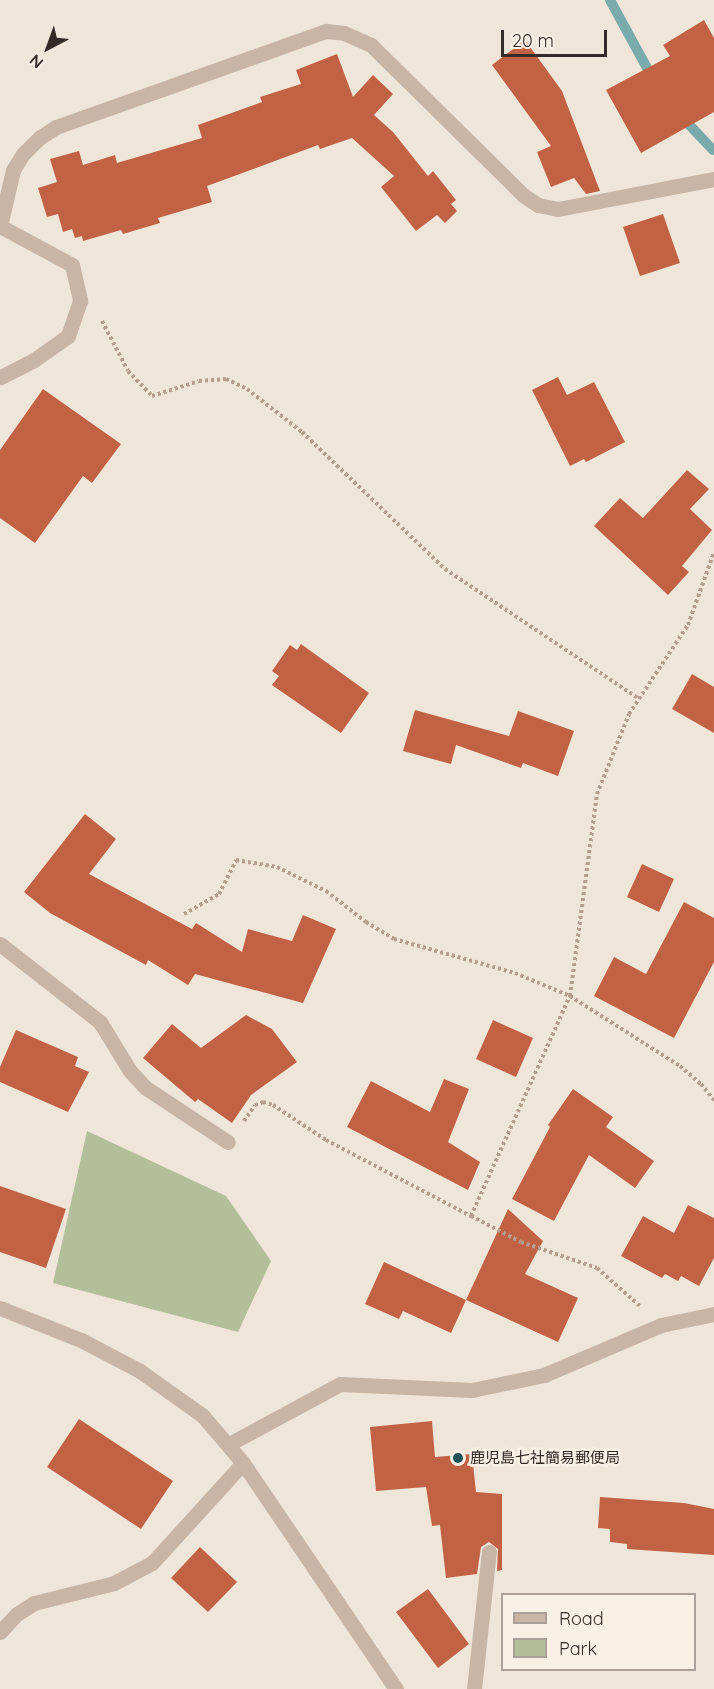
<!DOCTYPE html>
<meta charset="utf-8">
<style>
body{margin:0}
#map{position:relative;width:714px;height:1689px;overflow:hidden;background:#f0e5d9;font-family:Quicksand,"Noto Sans JP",sans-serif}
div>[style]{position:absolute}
.green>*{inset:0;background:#b3be9a}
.stream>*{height:10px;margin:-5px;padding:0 5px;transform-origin:5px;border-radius:5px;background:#79abac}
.building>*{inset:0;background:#c26245}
.path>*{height:4px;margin-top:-2px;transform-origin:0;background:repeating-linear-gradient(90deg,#b39f90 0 3px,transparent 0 6px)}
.minor>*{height:15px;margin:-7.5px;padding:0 7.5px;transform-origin:7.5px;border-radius:7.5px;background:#c8b5a6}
.dots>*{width:16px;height:16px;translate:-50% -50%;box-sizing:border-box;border:3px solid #f8efe5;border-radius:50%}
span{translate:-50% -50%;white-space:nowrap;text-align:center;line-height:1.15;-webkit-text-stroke:5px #f8efe5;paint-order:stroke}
.poi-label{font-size:15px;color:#342a26}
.left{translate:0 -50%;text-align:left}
.legend{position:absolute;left:501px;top:1593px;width:195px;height:78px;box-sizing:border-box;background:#f8efe5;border:2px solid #aaa099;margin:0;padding:8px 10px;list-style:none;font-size:18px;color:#342a26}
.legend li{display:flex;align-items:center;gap:12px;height:30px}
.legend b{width:30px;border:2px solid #aaa099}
.north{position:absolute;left:18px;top:18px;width:60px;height:60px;-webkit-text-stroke:4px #f8efe5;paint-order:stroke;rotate:221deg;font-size:16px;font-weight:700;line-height:24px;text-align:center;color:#342a26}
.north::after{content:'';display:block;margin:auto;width:21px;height:27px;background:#342a26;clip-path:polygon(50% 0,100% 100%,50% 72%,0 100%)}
.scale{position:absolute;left:501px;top:30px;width:106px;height:27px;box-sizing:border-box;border:3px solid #342a26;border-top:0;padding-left:8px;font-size:18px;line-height:21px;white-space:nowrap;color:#342a26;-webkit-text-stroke:4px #f8efe5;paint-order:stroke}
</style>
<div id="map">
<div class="green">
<div style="clip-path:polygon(87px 1131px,226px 1196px,271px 1261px,238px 1332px,53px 1283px)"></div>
</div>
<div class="stream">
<div style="left:610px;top:0;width:90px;rotate:61.4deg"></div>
<div style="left:680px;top:115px;width:48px;rotate:46.7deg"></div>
</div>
<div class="building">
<div style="clip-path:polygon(704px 20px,714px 38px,714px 112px,641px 153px,606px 90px,670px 56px,663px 45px)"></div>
<div style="clip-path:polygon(525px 40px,562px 91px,600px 191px,586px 194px,574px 178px,551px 187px,537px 152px,551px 146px,492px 65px)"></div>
<div style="clip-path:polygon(337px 54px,353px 97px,373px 75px,393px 94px,374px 115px,393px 132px,428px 176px,433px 171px,456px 200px,451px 204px,457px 211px,445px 223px,437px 215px,416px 231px,381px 187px,394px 176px,352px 138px,320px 149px,318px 145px,207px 186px,212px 202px,158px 218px,160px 223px,123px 234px,121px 230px,83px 241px,82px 236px,75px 238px,72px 229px,63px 232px,58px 214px,47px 217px,38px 188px,57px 182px,50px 159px,79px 151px,83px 165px,115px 155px,117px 163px,202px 138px,198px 125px,262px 102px,260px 97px,301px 84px,296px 70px)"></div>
<div style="clip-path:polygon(663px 214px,680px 263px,640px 276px,623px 227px)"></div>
<div style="clip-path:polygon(558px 377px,567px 395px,594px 382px,625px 442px,586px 462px,584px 459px,570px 466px,532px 390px)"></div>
<div style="clip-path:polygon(43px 389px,121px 444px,92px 483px,83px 476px,35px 543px,0 518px,0 450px)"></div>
<div style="clip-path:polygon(687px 470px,709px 489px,690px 509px,712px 530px,682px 566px,689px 572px,668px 595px,594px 526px,620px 498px,643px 518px)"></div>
<div style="clip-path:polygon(301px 644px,369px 693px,341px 733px,272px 685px,279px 676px,272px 671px,290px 645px,297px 650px)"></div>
<div style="clip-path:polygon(692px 674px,714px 687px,714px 733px,672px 709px)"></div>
<div style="clip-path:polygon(415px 710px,509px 736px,518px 711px,574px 731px,558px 776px,523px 763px,521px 768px,456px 745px,451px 764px,403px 751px)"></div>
<div style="clip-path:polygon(85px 814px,116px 839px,89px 874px,192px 929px,196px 923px,242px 952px,248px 929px,292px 941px,303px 915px,336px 929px,303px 1003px,195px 974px,188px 985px,148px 960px,146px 965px,50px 913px,24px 892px)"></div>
<div style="clip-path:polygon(642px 864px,674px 879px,659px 912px,627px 897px)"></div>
<div style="clip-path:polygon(684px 902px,714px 918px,714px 962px,674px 1038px,594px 996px,614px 957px,646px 974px)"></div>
<div style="clip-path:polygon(246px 1015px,272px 1029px,297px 1062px,251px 1095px,232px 1123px,198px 1099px,195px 1102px,143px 1058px,172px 1024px,201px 1048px)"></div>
<div style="clip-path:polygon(493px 1020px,533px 1038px,516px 1077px,476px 1059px)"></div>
<div style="clip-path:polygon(16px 1030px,78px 1057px,75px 1066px,89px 1072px,68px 1112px,0 1082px,0 1067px)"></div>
<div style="clip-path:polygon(444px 1079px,469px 1089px,448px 1142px,480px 1162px,468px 1190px,347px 1127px,371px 1081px,430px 1112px)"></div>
<div style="clip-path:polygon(573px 1089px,613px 1117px,606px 1127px,654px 1161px,635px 1188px,589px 1155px,554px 1221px,512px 1199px,550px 1127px,548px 1125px)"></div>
<div style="clip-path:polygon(0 1186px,66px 1209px,46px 1268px,0 1252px)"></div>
<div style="clip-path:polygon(688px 1205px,714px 1218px,714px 1258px,699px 1286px,681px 1276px,678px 1281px,665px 1274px,662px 1278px,621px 1256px,643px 1216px,674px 1233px)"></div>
<div style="clip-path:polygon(508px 1209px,543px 1241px,525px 1274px,578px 1298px,558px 1342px,466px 1300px)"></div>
<div style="clip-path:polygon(384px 1262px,466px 1300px,451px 1333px,403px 1311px,399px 1319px,365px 1304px)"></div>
<div style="clip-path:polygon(79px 1419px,173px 1481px,141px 1529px,47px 1467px)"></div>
<div style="clip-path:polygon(432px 1421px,435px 1457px,472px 1454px,476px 1492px,502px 1494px,502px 1570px,497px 1571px,498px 1549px,489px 1542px,481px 1547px,477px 1574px,446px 1578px,440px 1525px,432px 1526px,426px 1487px,376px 1491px,370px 1427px)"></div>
<div style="clip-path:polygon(600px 1497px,684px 1503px,714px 1509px,714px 1555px,627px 1549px,627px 1544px,610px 1542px,610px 1529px,598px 1528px)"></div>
<div style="clip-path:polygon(200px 1547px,237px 1582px,208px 1612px,171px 1578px)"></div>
<div style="clip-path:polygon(428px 1589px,469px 1644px,438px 1668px,396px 1612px)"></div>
</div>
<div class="path">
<div style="left:102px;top:321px;width:56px;rotate:62.5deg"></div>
<div style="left:128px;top:371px;width:35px;rotate:46deg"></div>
<div style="left:152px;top:396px;width:49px;rotate:-17.7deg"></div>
<div style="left:199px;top:381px;width:27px;rotate:-4deg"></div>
<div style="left:226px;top:379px;width:23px;rotate:25deg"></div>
<div style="left:247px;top:389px;width:70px;rotate:38deg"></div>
<div style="left:302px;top:432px;width:198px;rotate:43.8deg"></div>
<div style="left:445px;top:569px;width:234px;rotate:33.8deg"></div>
<div style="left:184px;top:914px;width:40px;rotate:-29.7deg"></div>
<div style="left:219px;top:894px;width:38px;rotate:-63deg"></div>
<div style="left:236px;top:860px;width:42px;rotate:9.7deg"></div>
<div style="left:277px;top:867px;width:55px;rotate:26.1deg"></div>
<div style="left:326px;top:891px;width:51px;rotate:37.8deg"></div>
<div style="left:366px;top:922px;width:33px;rotate:31deg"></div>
<div style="left:394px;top:939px;width:126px;rotate:15.7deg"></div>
<div style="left:515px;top:973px;width:60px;rotate:22.7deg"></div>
<div style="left:570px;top:996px;width:130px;rotate:32.5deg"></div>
<div style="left:680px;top:1066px;width:28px;rotate:41deg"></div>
<div style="left:701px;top:1084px;width:21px;rotate:51deg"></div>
<div style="left:244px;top:1121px;width:19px;rotate:-55deg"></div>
<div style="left:255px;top:1105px;width:9px;rotate:-21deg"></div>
<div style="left:263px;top:1102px;width:10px;rotate:17deg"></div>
<div style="left:273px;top:1105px;width:64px;rotate:33.4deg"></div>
<div style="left:326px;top:1140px;width:164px;rotate:27.7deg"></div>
<div style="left:471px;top:1216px;width:56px;rotate:27.5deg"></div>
<div style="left:521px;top:1242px;width:80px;rotate:18.9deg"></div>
<div style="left:597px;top:1268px;width:57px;rotate:41.5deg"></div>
<div style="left:471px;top:1216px;width:241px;rotate:-65.8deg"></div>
<div style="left:570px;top:996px;width:204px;rotate:-82.4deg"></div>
<div style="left:597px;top:794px;width:86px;rotate:-68.2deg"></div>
<div style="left:629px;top:714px;width:107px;rotate:-56.5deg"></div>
<div style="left:688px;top:625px;width:77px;rotate:-70.4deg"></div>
</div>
<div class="minor">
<div style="left:0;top:226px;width:57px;rotate:-76.9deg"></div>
<div style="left:13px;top:170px;width:19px;rotate:-58deg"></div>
<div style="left:23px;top:154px;width:23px;rotate:-45deg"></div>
<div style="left:39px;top:138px;width:20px;rotate:-33deg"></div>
<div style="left:56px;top:127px;width:287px;rotate:-19.6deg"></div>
<div style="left:326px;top:31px;width:18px;rotate:6deg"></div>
<div style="left:344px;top:33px;width:30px;rotate:24deg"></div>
<div style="left:371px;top:45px;width:214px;rotate:44.6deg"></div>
<div style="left:523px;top:195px;width:18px;rotate:34deg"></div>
<div style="left:538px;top:205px;width:20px;rotate:11deg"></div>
<div style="left:558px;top:209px;width:159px;rotate:-10.9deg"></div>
<div style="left:0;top:226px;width:82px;rotate:28.4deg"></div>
<div style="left:72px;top:265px;width:37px;rotate:77deg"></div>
<div style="left:80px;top:301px;width:37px;rotate:109deg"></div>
<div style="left:68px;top:336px;width:42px;rotate:144.8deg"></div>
<div style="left:34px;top:360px;width:38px;rotate:153deg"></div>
<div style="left:0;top:944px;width:127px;rotate:38deg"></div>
<div style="left:100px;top:1022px;width:57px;rotate:58.5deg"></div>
<div style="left:130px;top:1071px;width:23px;rotate:47deg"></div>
<div style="left:146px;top:1088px;width:98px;rotate:33.4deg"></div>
<div style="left:0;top:1308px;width:87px;rotate:21.6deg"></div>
<div style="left:81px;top:1340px;width:67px;rotate:27.7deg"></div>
<div style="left:140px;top:1371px;width:77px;rotate:35.5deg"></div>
<div style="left:203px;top:1416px;width:62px;rotate:49.6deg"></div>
<div style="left:243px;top:1463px;width:273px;rotate:55.9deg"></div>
<div style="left:229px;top:1444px;width:126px;rotate:-28.4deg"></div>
<div style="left:340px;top:1384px;width:132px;rotate:2.6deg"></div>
<div style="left:472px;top:1390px;width:74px;rotate:-11.8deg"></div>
<div style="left:544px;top:1375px;width:127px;rotate:-23.1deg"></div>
<div style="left:661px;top:1325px;width:54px;rotate:-11.7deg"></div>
<div style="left:0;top:1632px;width:25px;rotate:-47deg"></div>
<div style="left:17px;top:1614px;width:20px;rotate:-33deg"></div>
<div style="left:34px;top:1603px;width:82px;rotate:-14deg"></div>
<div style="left:114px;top:1583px;width:43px;rotate:-27.8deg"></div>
<div style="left:152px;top:1563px;width:135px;rotate:-47.7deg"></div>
<div style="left:474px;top:1689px;width:138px;rotate:-83.8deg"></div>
</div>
<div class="dots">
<div style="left:458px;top:1458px;background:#1e5154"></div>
</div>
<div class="poi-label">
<span class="left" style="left:470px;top:1458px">鹿児島七社簡易郵便局</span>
</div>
<ul class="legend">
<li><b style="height:8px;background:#c8b5a6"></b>Road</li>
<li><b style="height:16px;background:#b3be9a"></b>Park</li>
</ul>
<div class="north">N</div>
<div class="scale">20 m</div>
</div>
